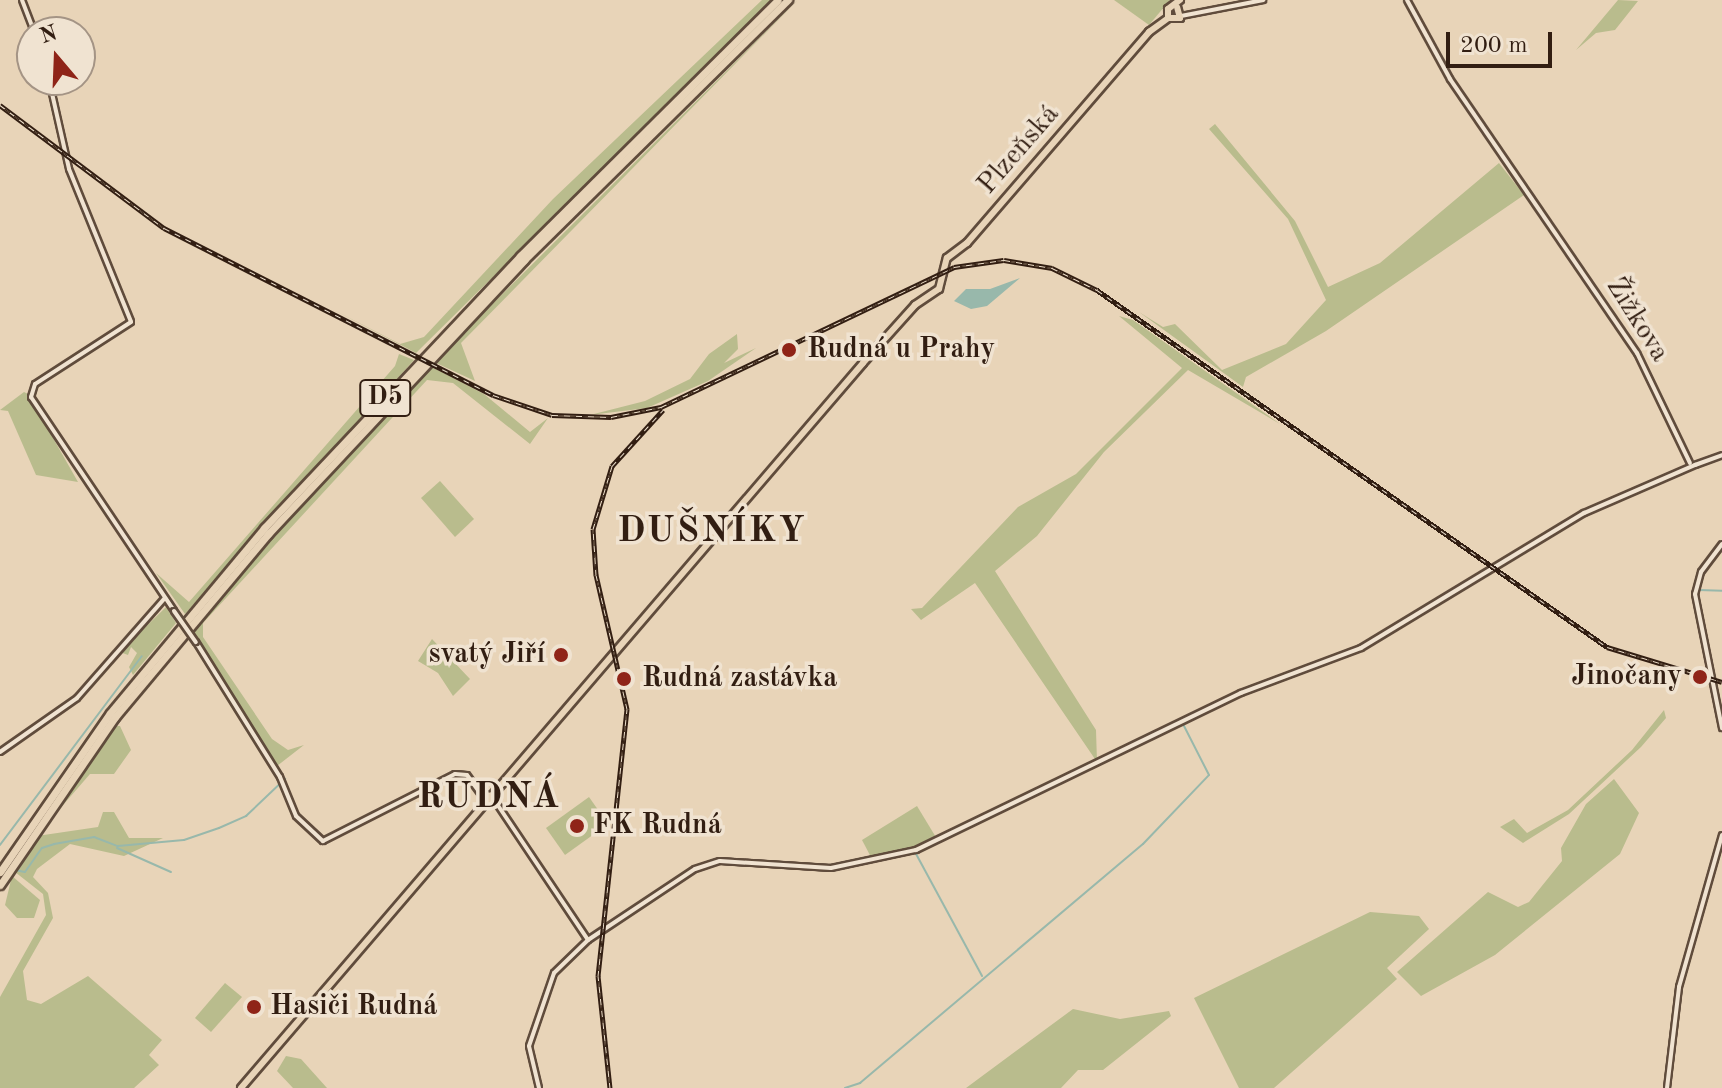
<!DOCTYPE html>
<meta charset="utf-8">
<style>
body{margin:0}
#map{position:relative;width:1722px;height:1088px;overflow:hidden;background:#e8d4b8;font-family:"Old Standard TT",serif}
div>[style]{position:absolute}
.green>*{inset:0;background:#b9bc8d}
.water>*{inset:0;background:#98b8ab}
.stream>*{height:2px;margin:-1px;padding:0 1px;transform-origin:1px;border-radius:1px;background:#98b8ab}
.roads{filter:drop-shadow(2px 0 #604c3c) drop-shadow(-2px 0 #604c3c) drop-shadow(0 2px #604c3c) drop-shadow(0 -2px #604c3c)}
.minor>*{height:4px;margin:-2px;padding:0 2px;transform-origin:2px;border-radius:2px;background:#f0e3d1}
.major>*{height:6px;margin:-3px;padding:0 3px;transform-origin:3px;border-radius:3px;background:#e8d4b8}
.highway>*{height:7px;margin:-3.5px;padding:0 3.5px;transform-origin:3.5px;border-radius:3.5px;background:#e8d4b8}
.rail>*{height:5px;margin-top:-2.5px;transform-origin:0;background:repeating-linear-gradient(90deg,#f0e3d1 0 6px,#321e12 0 12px);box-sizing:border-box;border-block:2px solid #321e12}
.bridges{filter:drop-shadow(2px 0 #604c3c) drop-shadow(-2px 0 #604c3c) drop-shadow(0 2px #604c3c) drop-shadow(0 -2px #604c3c)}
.minor-bridge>*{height:4px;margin:-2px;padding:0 2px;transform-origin:2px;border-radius:2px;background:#f0e3d1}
.dots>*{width:22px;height:22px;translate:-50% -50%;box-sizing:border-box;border:4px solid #f0e3d1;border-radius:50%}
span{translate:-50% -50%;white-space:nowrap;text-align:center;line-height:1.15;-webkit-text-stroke:7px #f0e3d1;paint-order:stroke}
.shield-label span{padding:2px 6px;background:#f0e3d1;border:2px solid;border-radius:6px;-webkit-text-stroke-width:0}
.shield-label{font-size:26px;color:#321e12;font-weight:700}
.street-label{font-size:28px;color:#321e12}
.poi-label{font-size:28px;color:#321e12;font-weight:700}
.left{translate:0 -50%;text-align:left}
.right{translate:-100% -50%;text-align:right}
.district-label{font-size:36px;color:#321e12;font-weight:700;letter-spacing:2px}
.north{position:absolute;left:16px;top:16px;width:80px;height:80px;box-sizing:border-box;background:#f0e3d1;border:2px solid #a49485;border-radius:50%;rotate:341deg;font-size:22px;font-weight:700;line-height:32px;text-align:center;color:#321e12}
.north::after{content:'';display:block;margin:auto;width:28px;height:36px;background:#8f2418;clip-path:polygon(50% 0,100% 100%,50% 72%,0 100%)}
.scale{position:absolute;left:1446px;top:32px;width:106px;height:36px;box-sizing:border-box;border:4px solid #321e12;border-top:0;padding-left:10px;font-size:24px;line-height:28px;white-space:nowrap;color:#321e12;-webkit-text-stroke:6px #f0e3d1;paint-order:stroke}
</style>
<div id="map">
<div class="green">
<div style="clip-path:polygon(762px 0,773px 0,416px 353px,332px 309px,400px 344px,424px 337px,553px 199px)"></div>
<div style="clip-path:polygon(798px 0,461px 343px,475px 381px,434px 362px)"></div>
<div style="clip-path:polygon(1114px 0,1170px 0,1149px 25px)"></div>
<div style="clip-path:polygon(1618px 0,1638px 1px,1615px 30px,1596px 33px,1576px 50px)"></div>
<div style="clip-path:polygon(1215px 124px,1295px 221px,1328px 287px,1380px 263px,1499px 163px,1524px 195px,1326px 331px,1246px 377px,1243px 387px,1139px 312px,1163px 327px,1175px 324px,1222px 370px,1286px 344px,1326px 300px,1288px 219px,1209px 129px)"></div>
<div style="clip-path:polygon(1119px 316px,1133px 320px,1280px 424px,1188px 370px,1104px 452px,1037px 536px,995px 571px,1096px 730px,1097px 762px,975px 583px,921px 620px,911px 609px,922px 608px,1018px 507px,1076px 474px,1182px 368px)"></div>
<div style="clip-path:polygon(737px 334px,738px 349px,724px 363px,756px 348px,708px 381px,647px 408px,590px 415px,645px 401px,690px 379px,709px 354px)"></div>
<div style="clip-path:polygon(399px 354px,414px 360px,185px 614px,156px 573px,189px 602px,395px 366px)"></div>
<div style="clip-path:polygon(430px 366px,484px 394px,530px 432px,548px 418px,530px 444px,453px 383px,427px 380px,203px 623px,203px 637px,272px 739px,288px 750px,304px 745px,277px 766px,191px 627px)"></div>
<div style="clip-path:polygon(24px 392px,28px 394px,78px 482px,36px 475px,8px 411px,0 410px)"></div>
<div style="clip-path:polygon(440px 481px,474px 519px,455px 537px,421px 498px)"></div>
<div style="clip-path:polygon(166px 607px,176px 623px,133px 675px,129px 667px,137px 653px,131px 647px,128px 655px,120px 652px)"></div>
<div style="clip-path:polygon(432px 639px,470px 679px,453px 696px,438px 673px,418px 661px)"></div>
<div style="clip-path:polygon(1664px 710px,1666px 718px,1641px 747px,1569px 814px,1523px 843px,1500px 827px,1514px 819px,1527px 833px,1568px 810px,1632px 750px)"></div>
<div style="clip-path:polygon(112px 726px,120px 726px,131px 750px,114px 774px,90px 774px,44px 827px)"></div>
<div style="clip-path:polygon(1614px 779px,1639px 813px,1620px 854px,1495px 955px,1421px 996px,1397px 972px,1488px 892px,1518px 907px,1529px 902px,1562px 861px,1561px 848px,1586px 804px)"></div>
<div style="clip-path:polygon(589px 797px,608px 824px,565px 855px,546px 828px)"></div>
<div style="clip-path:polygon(917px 806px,937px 839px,872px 859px,862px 840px)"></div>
<div style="clip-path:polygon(103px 812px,114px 812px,129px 838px,163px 838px,124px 856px,70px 844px,37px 869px,33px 877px,48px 893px,53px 918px,23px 971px,27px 1000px,41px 1004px,88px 976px,162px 1040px,149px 1055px,159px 1065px,134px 1088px,0 1088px,0 997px,46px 915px,43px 894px,15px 872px,37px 836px,98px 827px)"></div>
<div style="clip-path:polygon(12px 876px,40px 900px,34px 918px,17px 918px,5px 905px)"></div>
<div style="clip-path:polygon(1370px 912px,1419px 916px,1429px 929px,1387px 968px,1397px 979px,1274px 1088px,1239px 1088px,1194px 998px)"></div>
<div style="clip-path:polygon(225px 983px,242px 997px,211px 1032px,195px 1018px)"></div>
<div style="clip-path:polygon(1073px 1009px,1120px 1019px,1169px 1011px,1171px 1016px,1103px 1070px,1078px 1070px,1061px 1088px,966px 1088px)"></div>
<div style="clip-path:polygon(286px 1056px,301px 1059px,327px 1088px,293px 1088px,277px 1071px)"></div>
</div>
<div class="water">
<div style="clip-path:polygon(1020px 278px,987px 306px,971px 309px,954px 301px,966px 289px,990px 289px)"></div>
</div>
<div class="stream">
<div style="left:1699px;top:590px;width:23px;rotate:2deg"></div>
<div style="left:0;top:845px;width:236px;rotate:-53.1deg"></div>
<div style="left:117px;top:848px;width:59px;rotate:24deg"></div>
<div style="left:915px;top:852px;width:141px;rotate:61.6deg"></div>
<div style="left:15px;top:870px;width:10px;rotate:11deg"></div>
<div style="left:25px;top:872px;width:29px;rotate:-55deg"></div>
<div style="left:42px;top:848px;width:13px;rotate:-18deg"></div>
<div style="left:54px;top:844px;width:41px;rotate:-9.9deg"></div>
<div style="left:94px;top:837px;width:26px;rotate:21deg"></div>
<div style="left:118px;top:846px;width:66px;rotate:-5.2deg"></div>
<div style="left:184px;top:840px;width:37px;rotate:-19deg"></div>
<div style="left:219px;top:828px;width:30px;rotate:-24deg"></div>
<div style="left:246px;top:816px;width:54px;rotate:-43.5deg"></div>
<div style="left:845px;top:1088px;width:16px;rotate:-18deg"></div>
<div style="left:860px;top:1083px;width:370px;rotate:-40.2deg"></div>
<div style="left:1143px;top:844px;width:95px;rotate:-46.3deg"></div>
<div style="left:1209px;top:775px;width:57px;rotate:-117deg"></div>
</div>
<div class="roads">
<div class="minor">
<div style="left:22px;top:0;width:34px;rotate:69deg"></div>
<div style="left:1407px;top:0;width:90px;rotate:61.4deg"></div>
<div style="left:1450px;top:79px;width:332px;rotate:55.7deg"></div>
<div style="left:1637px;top:353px;width:122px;rotate:64.3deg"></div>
<div style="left:1181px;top:16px;width:84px;rotate:-11deg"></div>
<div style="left:49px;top:80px;width:91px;rotate:77.3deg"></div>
<div style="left:69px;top:169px;width:165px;rotate:67.9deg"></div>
<div style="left:131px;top:322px;width:114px;rotate:147.1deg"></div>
<div style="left:35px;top:384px;width:14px;rotate:107deg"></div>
<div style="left:31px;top:397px;width:257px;rotate:56.2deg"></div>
<div style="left:1695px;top:465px;width:29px;rotate:-20deg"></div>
<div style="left:1722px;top:544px;width:35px;rotate:127deg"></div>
<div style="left:1701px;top:572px;width:23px;rotate:105deg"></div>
<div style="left:1695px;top:594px;width:137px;rotate:78.6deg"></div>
<div style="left:196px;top:642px;width:159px;rotate:58.1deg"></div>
<div style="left:280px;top:777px;width:42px;rotate:67.7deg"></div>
<div style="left:296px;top:816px;width:37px;rotate:43deg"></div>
<div style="left:323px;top:841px;width:148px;rotate:-26.9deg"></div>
<div style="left:455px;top:774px;width:12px;rotate:5deg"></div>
<div style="left:467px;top:775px;width:26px;rotate:54deg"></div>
<div style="left:0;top:752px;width:94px;rotate:-35deg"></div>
<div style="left:77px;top:698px;width:133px;rotate:-48.7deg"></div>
<div style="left:493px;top:798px;width:171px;rotate:56.2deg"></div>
<div style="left:539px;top:1088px;width:43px;rotate:-103.4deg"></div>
<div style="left:529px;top:1046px;width:77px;rotate:-71.1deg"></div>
<div style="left:554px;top:973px;width:47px;rotate:-44.1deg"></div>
<div style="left:588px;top:940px;width:128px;rotate:-33.6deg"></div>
<div style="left:695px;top:869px;width:26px;rotate:-18deg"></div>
<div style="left:720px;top:861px;width:111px;rotate:3.6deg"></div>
<div style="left:831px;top:868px;width:87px;rotate:-12deg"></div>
<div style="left:916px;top:850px;width:361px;rotate:-25.8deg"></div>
<div style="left:1241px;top:693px;width:128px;rotate:-20.6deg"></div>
<div style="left:1361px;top:648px;width:261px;rotate:-31.2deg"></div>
<div style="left:1584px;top:513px;width:121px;rotate:-23.4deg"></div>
<div style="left:1667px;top:1088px;width:102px;rotate:-83.2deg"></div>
<div style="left:1679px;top:987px;width:158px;rotate:-74.2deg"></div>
</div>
<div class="major">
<div style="left:1168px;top:18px;width:9px;rotate:-90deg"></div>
<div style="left:1168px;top:9px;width:15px;rotate:-37deg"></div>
<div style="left:488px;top:802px;width:8px;rotate:-120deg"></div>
<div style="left:484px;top:795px;width:9px;rotate:6deg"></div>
<div style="left:241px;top:1088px;width:955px;rotate:-49.37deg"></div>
<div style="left:863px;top:363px;width:78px;rotate:-48.1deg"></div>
<div style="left:915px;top:305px;width:29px;rotate:-34deg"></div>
<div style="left:939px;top:289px;width:32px;rotate:-76deg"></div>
<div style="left:947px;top:258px;width:25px;rotate:-37deg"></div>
<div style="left:967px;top:243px;width:279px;rotate:-49.2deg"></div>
<div style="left:1149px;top:32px;width:24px;rotate:-36deg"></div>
<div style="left:1168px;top:18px;width:12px"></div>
<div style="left:1180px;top:18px;width:11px;rotate:-105deg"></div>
</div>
<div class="highway">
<div style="left:0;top:872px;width:193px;rotate:-55.3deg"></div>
<div style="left:110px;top:713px;width:241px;rotate:-50.2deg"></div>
<div style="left:264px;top:528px;width:374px;rotate:-46.7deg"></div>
<div style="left:520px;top:256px;width:363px;rotate:-44.8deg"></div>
<div style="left:0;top:885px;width:204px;rotate:-55.6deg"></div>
<div style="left:115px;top:717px;width:239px;rotate:-50.1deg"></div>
<div style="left:268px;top:534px;width:375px;rotate:-46.9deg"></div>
<div style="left:524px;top:260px;width:371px;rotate:-44.6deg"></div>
</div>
</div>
<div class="rail">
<div style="left:0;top:105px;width:205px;rotate:36.9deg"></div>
<div style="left:164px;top:228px;width:369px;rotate:26.9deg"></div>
<div style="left:493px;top:395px;width:62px;rotate:18.7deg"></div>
<div style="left:552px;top:415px;width:59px;rotate:1.9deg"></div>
<div style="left:611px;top:417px;width:51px;rotate:-11.3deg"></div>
<div style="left:661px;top:407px;width:325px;rotate:-25.5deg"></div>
<div style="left:954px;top:267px;width:50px;rotate:-8deg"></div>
<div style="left:1004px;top:260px;width:49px;rotate:9.5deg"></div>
<div style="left:1052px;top:268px;width:50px;rotate:26.1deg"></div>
<div style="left:1097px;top:290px;width:623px;rotate:34.99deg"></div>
<div style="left:1607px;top:647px;width:120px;rotate:16.9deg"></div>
<div style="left:610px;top:1088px;width:113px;rotate:-96.1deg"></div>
<div style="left:598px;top:976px;width:269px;rotate:-83.8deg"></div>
<div style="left:627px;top:709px;width:138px;rotate:-103deg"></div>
<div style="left:596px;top:575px;width:46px;rotate:-93.7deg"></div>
<div style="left:593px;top:529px;width:66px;rotate:-73.2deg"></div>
<div style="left:612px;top:466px;width:76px;rotate:-47.7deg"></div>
</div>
<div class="bridges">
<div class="minor-bridge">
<div style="left:174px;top:611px;width:38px;rotate:55deg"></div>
</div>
</div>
<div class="dots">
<div style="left:789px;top:350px;background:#8f2418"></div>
<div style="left:561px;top:655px;background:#8f2418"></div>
<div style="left:1700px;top:677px;background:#8f2418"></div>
<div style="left:624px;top:679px;background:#8f2418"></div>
<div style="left:577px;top:826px;background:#8f2418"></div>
<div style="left:254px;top:1007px;background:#8f2418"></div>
</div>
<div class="shield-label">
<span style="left:385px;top:398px">D5</span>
</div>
<div class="street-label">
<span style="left:1019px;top:150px;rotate:-49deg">Plzeňská</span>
<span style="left:1637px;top:320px;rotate:58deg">Žižkova</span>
</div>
<div class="poi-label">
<span class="left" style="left:807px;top:350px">Rudná u Prahy</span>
<span class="right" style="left:545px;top:655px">svatý Jiří</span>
<span class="right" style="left:1682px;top:677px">Jinočany</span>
<span class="left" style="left:642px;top:679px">Rudná zastávka</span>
<span class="left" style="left:593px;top:826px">FK Rudná</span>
<span class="left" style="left:270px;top:1007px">Hasiči Rudná</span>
</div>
<div class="district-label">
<span style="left:712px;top:533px">DUŠNÍKY</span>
<span style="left:489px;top:799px">RUDNÁ</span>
</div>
<div class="north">N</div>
<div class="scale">200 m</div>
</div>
